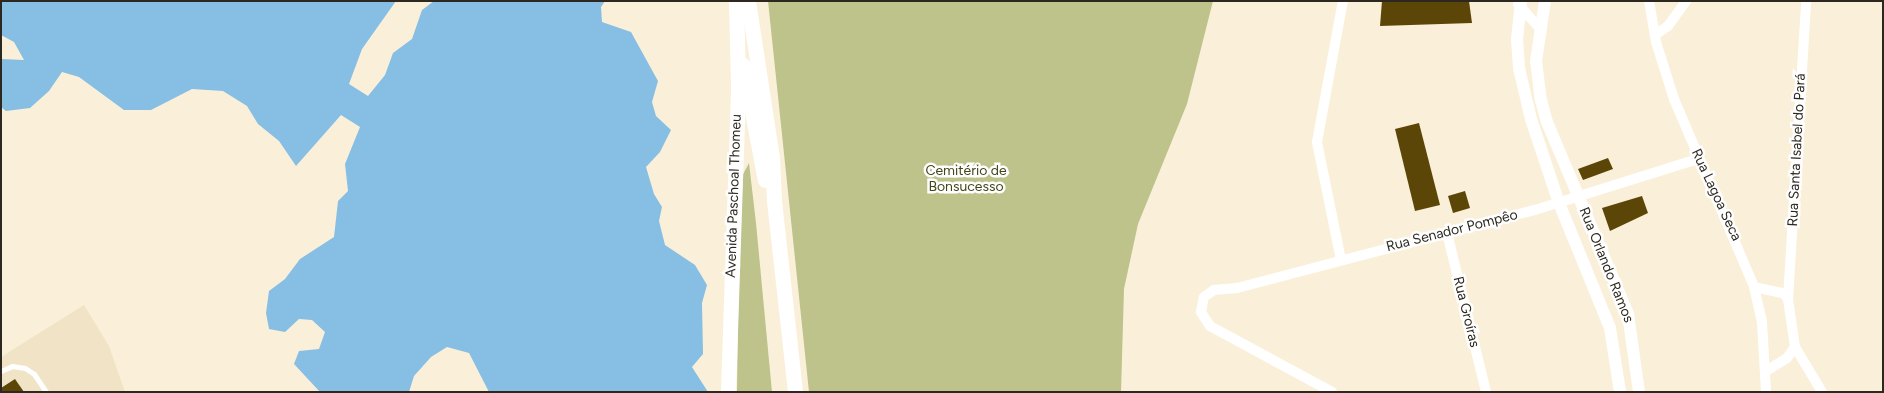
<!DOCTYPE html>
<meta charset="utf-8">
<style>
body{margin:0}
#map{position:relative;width:1884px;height:393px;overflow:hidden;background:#faf0d9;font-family:Figtree,sans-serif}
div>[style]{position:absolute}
.built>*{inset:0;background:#f1e4c6}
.green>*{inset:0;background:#bec28b}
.water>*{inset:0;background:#86bee4}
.building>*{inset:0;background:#5c4607}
.service>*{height:5px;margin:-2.5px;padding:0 2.5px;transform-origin:2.5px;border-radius:2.5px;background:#fff}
.minor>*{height:10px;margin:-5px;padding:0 5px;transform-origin:5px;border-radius:5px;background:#fff}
.tertiary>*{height:12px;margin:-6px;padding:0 6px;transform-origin:6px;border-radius:6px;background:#fff}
.secondary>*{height:15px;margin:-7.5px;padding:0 7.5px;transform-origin:7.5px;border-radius:7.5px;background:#fff}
span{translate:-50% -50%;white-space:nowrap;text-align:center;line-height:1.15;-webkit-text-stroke:5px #fefefe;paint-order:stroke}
.street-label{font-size:14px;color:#2c2820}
.park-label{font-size:14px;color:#444619}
.frame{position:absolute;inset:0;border:2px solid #2c2820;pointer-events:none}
</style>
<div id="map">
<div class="built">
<div style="clip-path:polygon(84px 305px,109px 346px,125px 392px,1px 392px,1px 357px)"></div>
</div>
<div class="green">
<div style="clip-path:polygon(768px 1px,1213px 1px,1187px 104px,1138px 224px,1124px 289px,1121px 392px,809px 392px)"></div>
<div style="clip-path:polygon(749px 163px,756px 223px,772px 392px,737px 392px,740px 180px)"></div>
</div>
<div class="water">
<div style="clip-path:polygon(1px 1px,396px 1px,362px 49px,349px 84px,368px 96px,385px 75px,393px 53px,412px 39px,422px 10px,434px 1px,605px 1px,601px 7px,602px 22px,631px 32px,658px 81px,652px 102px,656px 116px,671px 130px,660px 152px,646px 167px,654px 194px,662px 207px,659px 221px,665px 245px,695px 265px,707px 285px,702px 303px,703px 354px,692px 367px,708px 392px,489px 392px,469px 353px,447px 347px,431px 357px,414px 376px,409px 392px,320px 392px,294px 364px,299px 351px,319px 349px,325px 332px,312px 320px,299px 319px,285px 332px,269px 329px,266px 313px,269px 291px,285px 279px,300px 259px,334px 237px,338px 201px,348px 191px,345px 164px,360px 127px,341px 115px,296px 166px,279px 141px,258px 124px,247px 106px,223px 91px,192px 89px,151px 110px,124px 110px,79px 77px,62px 72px,49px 91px,30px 108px,6px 111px,1px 107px,1px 59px,24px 60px,14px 42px,1px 35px)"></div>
</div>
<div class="building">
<div style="clip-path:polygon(1382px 1px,1469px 1px,1472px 23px,1380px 26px)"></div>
<div style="clip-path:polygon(1419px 123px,1440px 205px,1415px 211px,1395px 129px)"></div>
<div style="clip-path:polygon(1608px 158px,1613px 169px,1583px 180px,1578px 169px)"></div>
<div style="clip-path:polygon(1465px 191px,1470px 208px,1453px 213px,1448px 196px)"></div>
<div style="clip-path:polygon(1642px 196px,1648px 213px,1610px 231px,1602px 208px)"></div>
<div style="clip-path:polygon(15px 379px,24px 392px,1px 392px,1px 388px)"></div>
</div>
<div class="service">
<div style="left:1px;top:371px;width:12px;rotate:-24deg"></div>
<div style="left:12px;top:366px;width:13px;rotate:9deg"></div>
<div style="left:25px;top:368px;width:11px;rotate:34deg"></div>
<div style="left:34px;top:374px;width:22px;rotate:56deg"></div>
</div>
<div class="minor">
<div style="left:1649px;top:1px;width:42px;rotate:80.3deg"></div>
<div style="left:1656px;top:42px;width:60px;rotate:72.5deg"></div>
<div style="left:1674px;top:99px;width:204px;rotate:66.9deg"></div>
<div style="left:1754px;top:287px;width:36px;rotate:77deg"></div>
<div style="left:1762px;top:322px;width:70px;rotate:86.7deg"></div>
<div style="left:1518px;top:4px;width:31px;rotate:48deg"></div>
<div style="left:1655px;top:35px;width:16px;rotate:-35deg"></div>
<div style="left:1668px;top:26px;width:31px;rotate:-54deg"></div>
<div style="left:1447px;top:233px;width:164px;rotate:76.2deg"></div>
<div style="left:1341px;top:260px;width:120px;rotate:-101.5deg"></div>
<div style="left:1317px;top:142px;width:143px;rotate:-79.6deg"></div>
<div style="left:1754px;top:287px;width:30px;rotate:12deg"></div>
<div style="left:1783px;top:293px;width:8px;rotate:50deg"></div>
<div style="left:1788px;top:299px;width:49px;rotate:81.7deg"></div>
<div style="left:1795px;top:347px;width:14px;rotate:126deg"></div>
<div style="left:1787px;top:358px;width:25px;rotate:148deg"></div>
<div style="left:1788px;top:299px;width:299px;rotate:-86.5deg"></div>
<div style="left:1795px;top:347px;width:52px;rotate:59deg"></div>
<div style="left:1332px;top:392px;width:139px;rotate:-151.6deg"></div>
<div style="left:1210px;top:326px;width:17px;rotate:-123deg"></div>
<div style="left:1201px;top:312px;width:15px;rotate:-79deg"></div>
<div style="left:1204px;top:297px;width:12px;rotate:-35deg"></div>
<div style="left:1214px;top:290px;width:23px;rotate:-5deg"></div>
<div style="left:1237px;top:288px;width:308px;rotate:-14.7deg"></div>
<div style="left:1535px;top:210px;width:171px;rotate:-17.4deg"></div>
</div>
<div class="tertiary">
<div style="left:1521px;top:1px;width:38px;rotate:96deg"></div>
<div style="left:1517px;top:39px;width:29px;rotate:86deg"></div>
<div style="left:1519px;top:68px;width:52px;rotate:76.8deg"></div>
<div style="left:1531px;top:119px;width:89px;rotate:71.6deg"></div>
<div style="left:1559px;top:203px;width:135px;rotate:67.8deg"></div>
<div style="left:1610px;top:328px;width:65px;rotate:81.1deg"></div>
<div style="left:1545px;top:1px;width:61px;rotate:98.5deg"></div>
<div style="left:1536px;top:61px;width:39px;rotate:83deg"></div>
<div style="left:1541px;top:100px;width:23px;rotate:75deg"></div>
<div style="left:1547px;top:122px;width:208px;rotate:67.1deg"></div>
<div style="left:1628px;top:314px;width:79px;rotate:82deg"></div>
</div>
<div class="secondary">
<div style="left:748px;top:1px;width:158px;rotate:81.3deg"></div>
<div style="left:772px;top:157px;width:44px;rotate:87.4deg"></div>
<div style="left:774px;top:201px;width:192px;rotate:83.7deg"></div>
<div style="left:743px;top:65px;width:117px;rotate:79.2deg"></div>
<div style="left:728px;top:392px;width:309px;rotate:-88.1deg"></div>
<div style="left:738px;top:83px;width:82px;rotate:-91.4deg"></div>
</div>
<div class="street-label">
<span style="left:1797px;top:150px;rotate:-87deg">Rua Santa Isabel do Pará</span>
<span style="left:1716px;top:195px;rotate:65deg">Rua Lagoa Seca</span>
<span style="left:734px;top:196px;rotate:-88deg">Avenida Paschoal Thomeu</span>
<span style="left:1452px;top:231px;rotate:-14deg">Rua Senador Pompêo</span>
<span style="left:1606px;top:265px;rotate:68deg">Rua Orlando Ramos</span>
<span style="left:1466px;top:312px;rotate:76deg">Rua Groíras</span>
</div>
<div class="park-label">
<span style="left:966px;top:179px">Cemitério de<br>Bonsucesso</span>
</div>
<div class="frame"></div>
</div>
